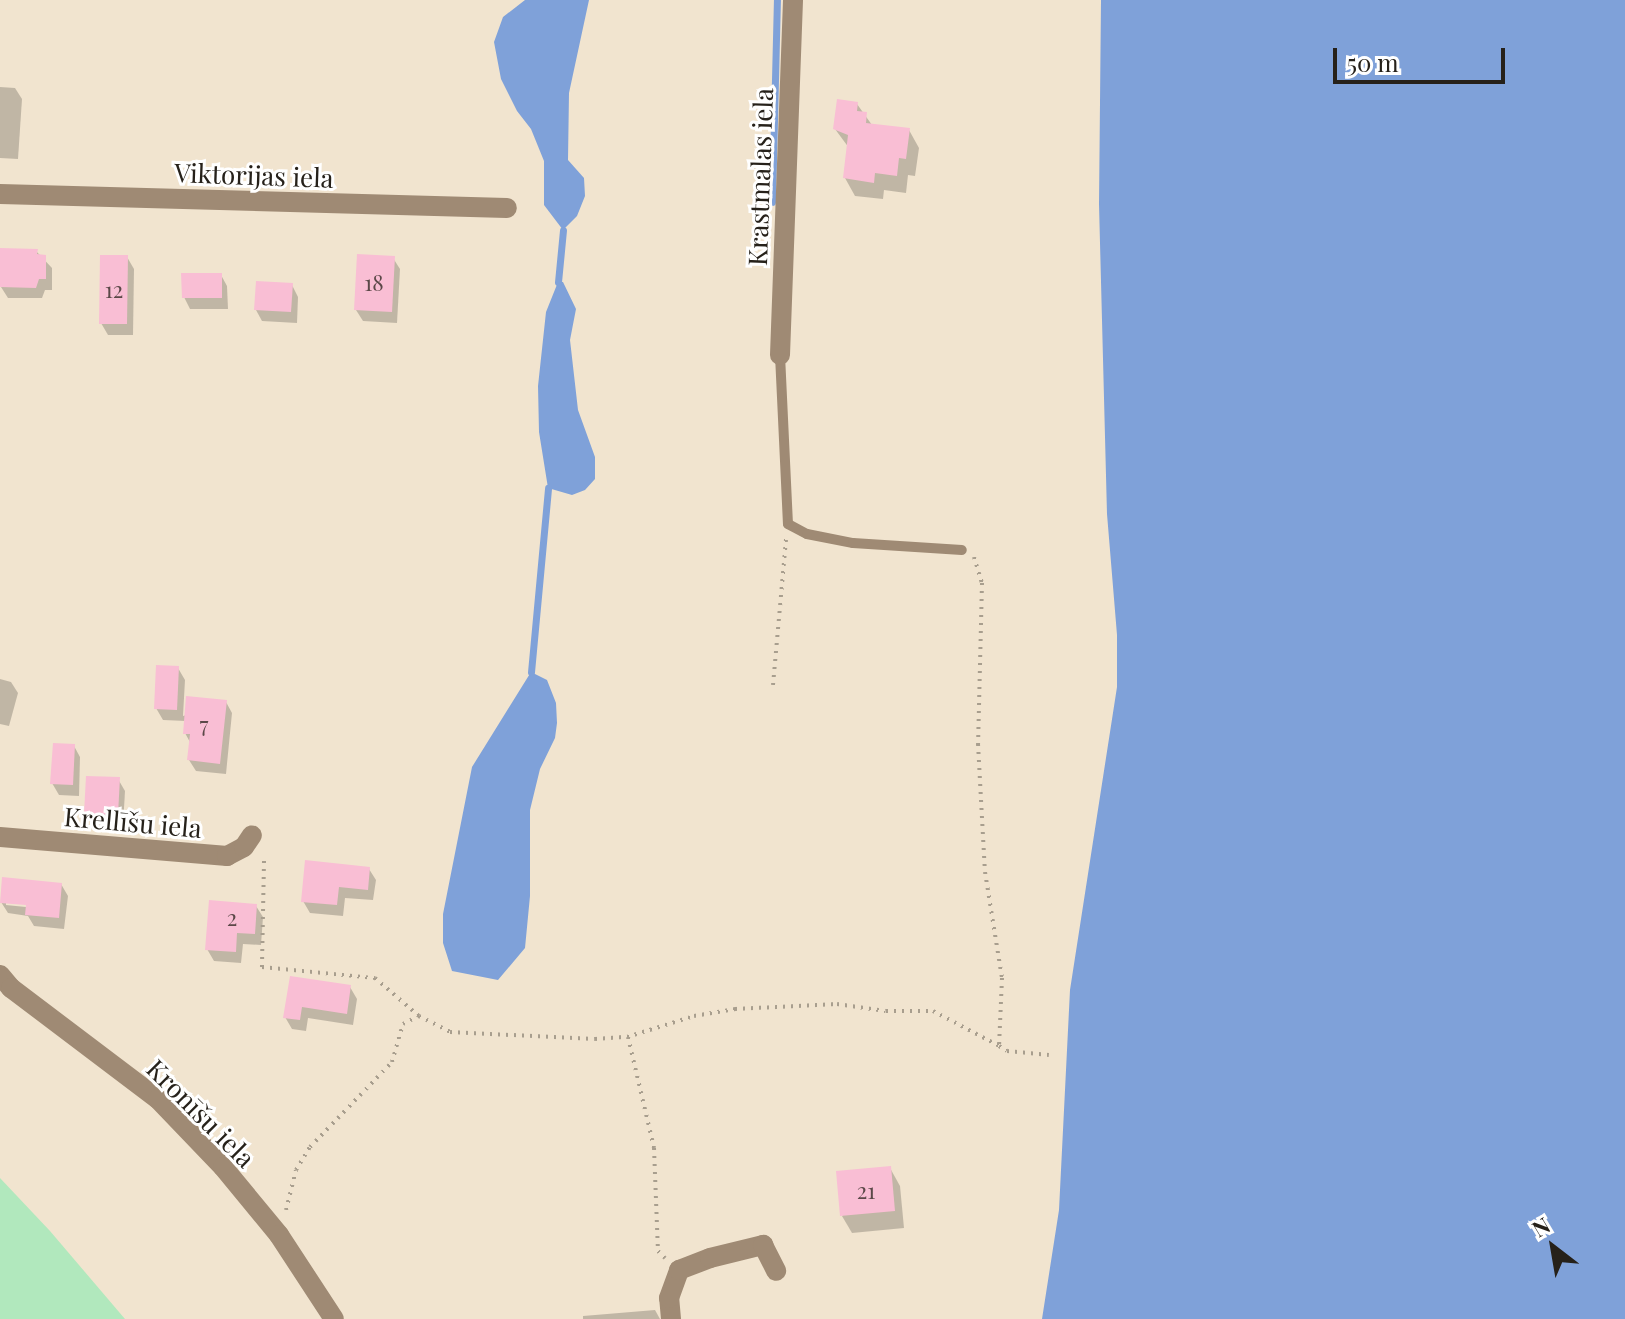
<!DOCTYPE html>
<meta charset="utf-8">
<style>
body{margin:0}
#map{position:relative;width:1625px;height:1319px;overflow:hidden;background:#f1e4cf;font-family:"Playfair Display",serif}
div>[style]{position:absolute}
.green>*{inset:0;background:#b1e8bd}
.water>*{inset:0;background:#7fa1d9}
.shadow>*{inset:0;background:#0003}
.stream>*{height:7px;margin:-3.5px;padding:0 3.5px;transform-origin:3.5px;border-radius:3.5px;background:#7fa1d9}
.building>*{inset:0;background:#f9bed4}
.path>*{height:4px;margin-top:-2px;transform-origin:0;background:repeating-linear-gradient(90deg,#a89e8e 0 2px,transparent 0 8px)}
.service>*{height:10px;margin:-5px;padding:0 5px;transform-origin:5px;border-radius:5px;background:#9f8a74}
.minor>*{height:20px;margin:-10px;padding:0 10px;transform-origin:10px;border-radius:10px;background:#9f8a74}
span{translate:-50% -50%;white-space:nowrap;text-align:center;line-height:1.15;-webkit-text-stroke:6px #fff;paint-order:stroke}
.number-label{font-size:22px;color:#5b4848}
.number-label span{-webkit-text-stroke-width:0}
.street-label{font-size:26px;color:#26211a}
.north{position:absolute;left:1513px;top:1207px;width:80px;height:80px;-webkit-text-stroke:6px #fff;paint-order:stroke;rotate:329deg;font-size:22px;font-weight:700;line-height:32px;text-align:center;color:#26211a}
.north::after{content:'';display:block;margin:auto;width:28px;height:36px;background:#26211a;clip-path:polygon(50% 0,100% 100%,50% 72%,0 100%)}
.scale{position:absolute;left:1333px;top:48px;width:172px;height:36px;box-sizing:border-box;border:4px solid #26211a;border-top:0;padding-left:10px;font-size:24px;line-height:28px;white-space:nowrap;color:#26211a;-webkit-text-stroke:6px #fff;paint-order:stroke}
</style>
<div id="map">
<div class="green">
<div style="clip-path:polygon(0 1178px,50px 1231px,125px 1319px,0 1319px)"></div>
</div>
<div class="water">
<div style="clip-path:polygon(525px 0,589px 0,569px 93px,568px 160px,584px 178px,585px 196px,577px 216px,563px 230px,544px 205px,544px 161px,531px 129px,517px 111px,501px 79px,494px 42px,503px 17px)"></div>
<div style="clip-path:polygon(1101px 0,1625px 0,1625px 1319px,1042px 1319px,1059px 1210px,1070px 990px,1117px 687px,1117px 635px,1107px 514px,1099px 204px)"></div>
<div style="clip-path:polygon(558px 282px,563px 282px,576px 309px,570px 340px,578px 410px,595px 457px,595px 479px,585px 490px,572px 495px,548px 488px,539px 432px,538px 386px,546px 312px)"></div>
<div style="clip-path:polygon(531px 672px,547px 680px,556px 703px,557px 723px,555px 738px,540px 769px,530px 810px,530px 896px,525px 948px,498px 980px,452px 971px,443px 943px,443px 914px,472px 767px)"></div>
</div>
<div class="shadow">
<div style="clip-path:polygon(0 87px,15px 88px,22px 99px,18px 159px,0 158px)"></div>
<div style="clip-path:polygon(857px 104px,872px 125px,909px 130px,919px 148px,915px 176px,908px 175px,906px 193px,884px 190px,883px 199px,855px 196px,845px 178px,849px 148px,835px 129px)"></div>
<div style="clip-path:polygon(36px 251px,52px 268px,52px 290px,45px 290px,42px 298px,8px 298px,1px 287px)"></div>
<div style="clip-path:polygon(127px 257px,134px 269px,133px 335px,108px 335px,101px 323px)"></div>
<div style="clip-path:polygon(393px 258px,400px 269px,397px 323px,363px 321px,356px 310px)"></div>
<div style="clip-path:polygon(221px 275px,227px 286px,228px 309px,190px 309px,184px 297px)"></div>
<div style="clip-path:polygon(292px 285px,298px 297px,297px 323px,262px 321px,256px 310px)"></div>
<div style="clip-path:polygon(178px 668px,185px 680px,183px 716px,226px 702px,232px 713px,226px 774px,196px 771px,189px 760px,191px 744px,185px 733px,186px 721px,163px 720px,156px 708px)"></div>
<div style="clip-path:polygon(0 679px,11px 682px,18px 693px,9px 726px,0 724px)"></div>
<div style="clip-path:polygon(74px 746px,80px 757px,79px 796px,59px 795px,52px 783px)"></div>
<div style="clip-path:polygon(118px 779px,125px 791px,123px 826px,92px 824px,86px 813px)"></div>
<div style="clip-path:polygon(369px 869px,376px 880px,373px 900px,345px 898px,343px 916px,310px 913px,303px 901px)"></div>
<div style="clip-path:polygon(evenodd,61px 884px,68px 896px,64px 929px,34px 926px,28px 916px,8px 913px,1px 902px,61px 884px,6px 901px,36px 904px,36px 908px,6px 905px,6px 901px)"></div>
<div style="clip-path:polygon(256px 906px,263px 917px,261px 945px,243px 944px,241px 963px,214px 961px,207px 949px)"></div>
<div style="clip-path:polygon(291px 978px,350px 987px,357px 999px,353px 1025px,308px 1018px,306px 1031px,292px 1029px,285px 1017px)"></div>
<div style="clip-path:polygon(890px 1168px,900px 1186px,904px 1228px,852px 1233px,842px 1216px)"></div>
<div style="clip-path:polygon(655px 1310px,660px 1319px,583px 1319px,583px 1316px)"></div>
</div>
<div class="stream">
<div style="left:772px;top:202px;width:202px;rotate:-88.6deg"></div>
<div style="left:558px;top:282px;width:52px;rotate:-84.5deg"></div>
<div style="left:531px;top:672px;width:185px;rotate:-84.7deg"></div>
</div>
<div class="building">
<div style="clip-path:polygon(837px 99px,858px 102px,857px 111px,867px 112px,866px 123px,910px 128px,906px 159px,899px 158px,897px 176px,875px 173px,874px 183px,843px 178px,848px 135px,833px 129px)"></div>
<div style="clip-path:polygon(0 248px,38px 249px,37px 254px,46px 255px,46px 279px,39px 279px,36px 288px,0 287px)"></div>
<div style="clip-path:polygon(357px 254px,395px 256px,392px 312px,354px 310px)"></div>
<div style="clip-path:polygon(100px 255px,128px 255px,127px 324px,99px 324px)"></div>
<div style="clip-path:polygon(181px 273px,222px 273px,222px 298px,182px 298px)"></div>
<div style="clip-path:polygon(256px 281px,293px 283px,291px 312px,254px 310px)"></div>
<div style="clip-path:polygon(156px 665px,179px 666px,177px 710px,154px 709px)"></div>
<div style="clip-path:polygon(186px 696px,227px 700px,220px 764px,187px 760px,190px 734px,183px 734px)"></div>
<div style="clip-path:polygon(53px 743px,75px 744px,73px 785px,50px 784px)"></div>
<div style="clip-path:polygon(86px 776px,120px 777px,118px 815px,84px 814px)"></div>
<div style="clip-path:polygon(305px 860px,370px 867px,368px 890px,339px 887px,337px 905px,301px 902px)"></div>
<div style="clip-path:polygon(2px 877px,62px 883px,59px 918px,25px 915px,26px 905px,0 903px)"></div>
<div style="clip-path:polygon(209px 900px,257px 904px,255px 934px,237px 933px,236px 952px,205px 950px)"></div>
<div style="clip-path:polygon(290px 976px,351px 985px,347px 1014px,302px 1007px,300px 1020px,283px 1018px)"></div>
<div style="clip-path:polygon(891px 1166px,895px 1211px,840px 1216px,836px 1171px)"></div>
</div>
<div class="path">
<div style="left:974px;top:557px;width:27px;rotate:73deg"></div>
<div style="left:982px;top:583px;width:161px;rotate:91.4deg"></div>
<div style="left:978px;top:744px;width:128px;rotate:86.9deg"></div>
<div style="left:985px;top:872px;width:107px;rotate:80.9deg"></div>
<div style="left:1002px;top:978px;width:68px;rotate:92.5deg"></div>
<div style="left:999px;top:1046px;width:9px;rotate:32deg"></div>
<div style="left:1007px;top:1051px;width:42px;rotate:5.4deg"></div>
<div style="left:773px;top:685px;width:148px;rotate:-84.9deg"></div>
<div style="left:264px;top:861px;width:106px;rotate:91.1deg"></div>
<div style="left:262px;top:967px;width:114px;rotate:5.6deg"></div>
<div style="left:375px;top:978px;width:58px;rotate:40.8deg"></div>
<div style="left:628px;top:1037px;width:114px;rotate:76.8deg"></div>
<div style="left:654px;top:1148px;width:103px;rotate:87.8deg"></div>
<div style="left:658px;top:1251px;width:10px;rotate:45deg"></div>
<div style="left:286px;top:1210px;width:41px;rotate:-76deg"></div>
<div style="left:296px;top:1170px;width:27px;rotate:-59deg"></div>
<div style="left:310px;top:1147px;width:118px;rotate:-46deg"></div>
<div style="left:392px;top:1062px;width:40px;rotate:-74deg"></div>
<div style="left:403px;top:1024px;width:18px;rotate:-27deg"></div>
<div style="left:419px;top:1016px;width:35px;rotate:27deg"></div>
<div style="left:450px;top:1032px;width:145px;rotate:2.8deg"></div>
<div style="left:595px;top:1039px;width:32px;rotate:-4deg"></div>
<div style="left:627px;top:1037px;width:70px;rotate:-17.4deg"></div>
<div style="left:694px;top:1016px;width:42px;rotate:-9.7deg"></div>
<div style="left:735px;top:1009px;width:102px;rotate:-2.8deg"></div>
<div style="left:837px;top:1004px;width:49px;rotate:8.1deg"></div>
<div style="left:886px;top:1011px;width:47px"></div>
<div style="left:933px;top:1011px;width:75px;rotate:27.9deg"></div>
</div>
<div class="service">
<div style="left:780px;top:355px;width:169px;rotate:87.3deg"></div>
<div style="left:788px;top:524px;width:21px;rotate:28deg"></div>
<div style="left:807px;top:534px;width:47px;rotate:11.1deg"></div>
<div style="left:853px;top:543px;width:109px;rotate:3.7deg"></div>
</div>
<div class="minor">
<div style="left:0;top:194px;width:507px;rotate:1.58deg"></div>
<div style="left:780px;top:355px;width:355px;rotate:-87.9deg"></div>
<div style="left:0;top:837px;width:228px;rotate:4.8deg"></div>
<div style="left:227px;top:856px;width:19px;rotate:-28deg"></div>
<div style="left:244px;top:847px;width:14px;rotate:-56deg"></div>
<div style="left:0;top:975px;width:17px;rotate:50deg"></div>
<div style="left:11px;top:988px;width:184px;rotate:37.1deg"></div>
<div style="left:158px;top:1099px;width:94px;rotate:46.3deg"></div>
<div style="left:223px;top:1167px;width:88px;rotate:50.5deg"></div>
<div style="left:279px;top:1235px;width:100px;rotate:56.8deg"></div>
<div style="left:671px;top:1319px;width:21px;rotate:-95deg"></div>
<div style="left:669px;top:1298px;width:30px;rotate:-70deg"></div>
<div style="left:679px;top:1270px;width:33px;rotate:-21deg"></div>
<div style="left:710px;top:1258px;width:55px;rotate:-13.8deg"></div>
<div style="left:763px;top:1245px;width:29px;rotate:63deg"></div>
</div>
<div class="number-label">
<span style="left:374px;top:283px">18</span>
<span style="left:114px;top:290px">12</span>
<span style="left:204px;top:725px">7</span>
<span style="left:232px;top:918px">2</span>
<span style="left:866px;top:1191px">21</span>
</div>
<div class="street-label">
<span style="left:254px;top:175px;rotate:2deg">Viktorijas iela</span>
<span style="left:760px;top:177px;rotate:-88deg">Krastmalas iela</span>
<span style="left:133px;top:822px;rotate:5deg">Krellīšu iela</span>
<span style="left:201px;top:1113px;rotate:45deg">Kronīšu iela</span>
</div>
<div class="north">N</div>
<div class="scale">50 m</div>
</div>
